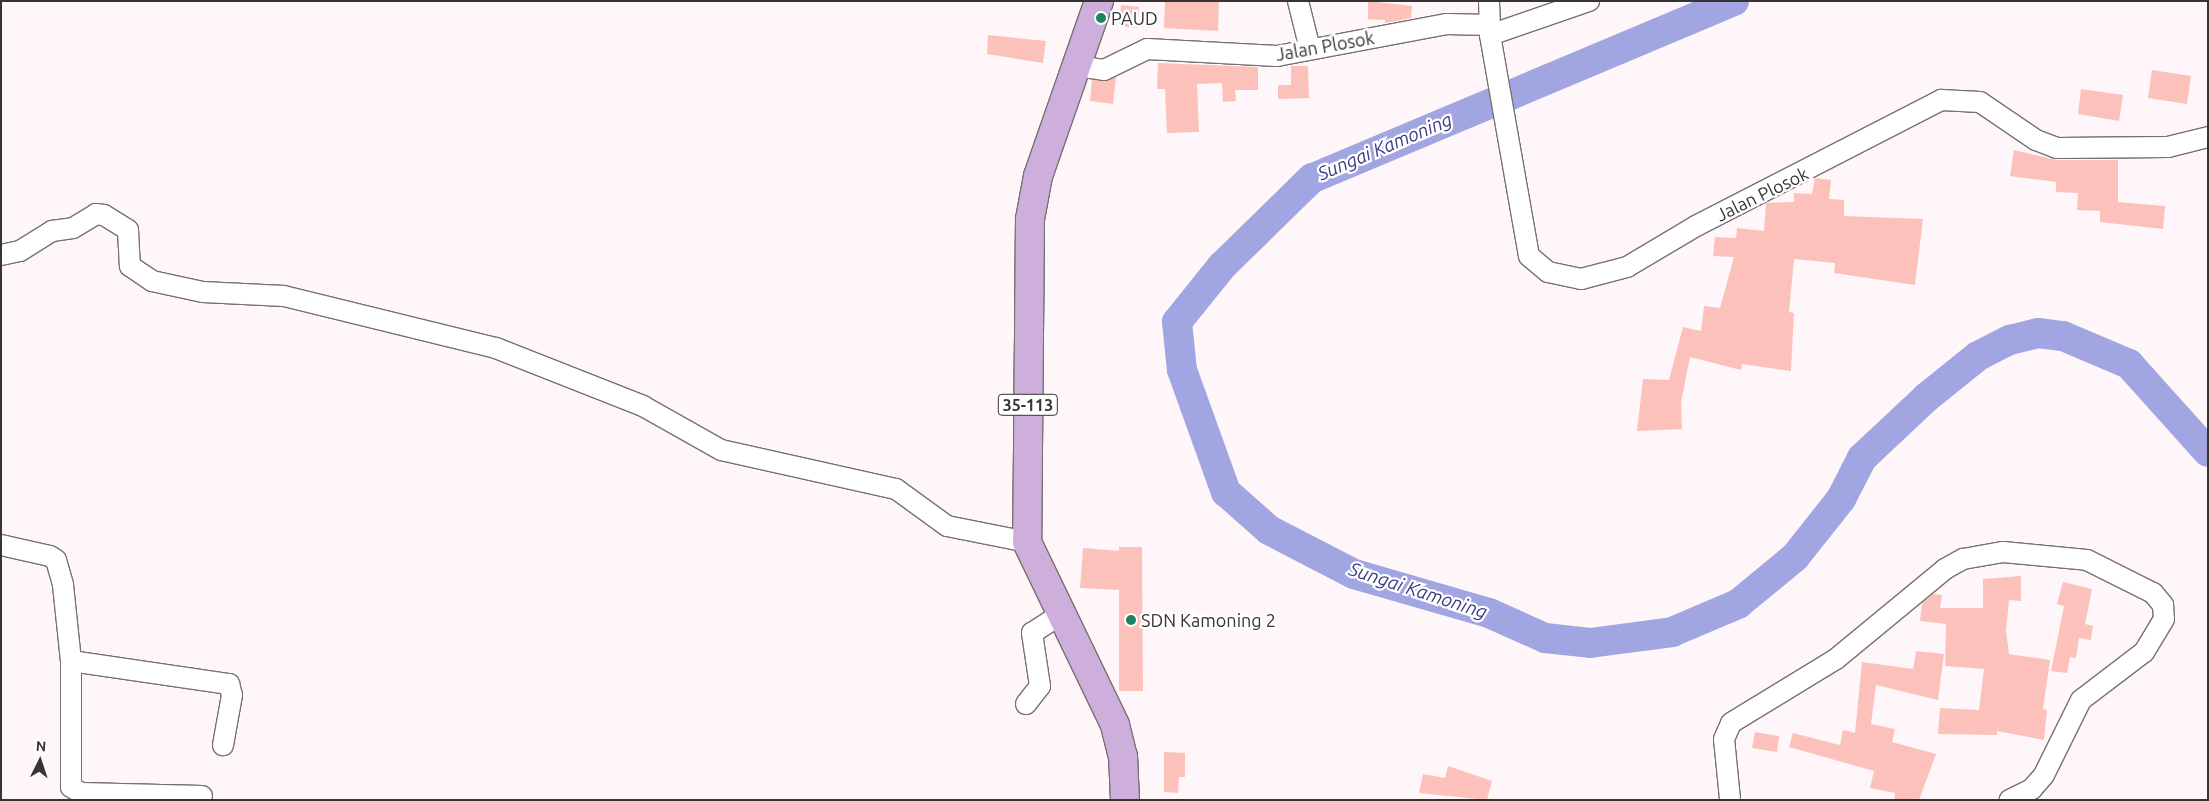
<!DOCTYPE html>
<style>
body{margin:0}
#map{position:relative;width:2209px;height:801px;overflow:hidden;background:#fef6f9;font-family:Ubuntu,sans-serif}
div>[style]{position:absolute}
.river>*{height:30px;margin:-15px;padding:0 15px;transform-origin:15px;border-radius:15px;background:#a1a6e2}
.building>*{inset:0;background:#fdc1bc}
.roads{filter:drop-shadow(1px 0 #777073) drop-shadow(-1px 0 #777073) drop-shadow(0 1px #777073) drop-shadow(0 -1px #777073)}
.minor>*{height:20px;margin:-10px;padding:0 10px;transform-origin:10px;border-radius:10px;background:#fff}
.primary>*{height:28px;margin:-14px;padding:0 14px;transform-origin:14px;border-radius:14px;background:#ceafdb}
.dots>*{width:14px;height:14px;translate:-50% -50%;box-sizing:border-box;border:2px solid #fff;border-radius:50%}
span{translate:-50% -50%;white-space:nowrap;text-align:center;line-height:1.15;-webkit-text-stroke:4.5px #fff;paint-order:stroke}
.shield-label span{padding:1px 4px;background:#fff;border:1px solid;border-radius:4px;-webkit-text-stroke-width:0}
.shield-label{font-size:16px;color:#373435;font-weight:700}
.poi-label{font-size:18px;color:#373435}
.left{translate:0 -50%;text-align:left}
.street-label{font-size:18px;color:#373435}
.water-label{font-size:19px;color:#3c3b82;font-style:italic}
.frame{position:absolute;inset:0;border:2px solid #373435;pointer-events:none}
.north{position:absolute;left:15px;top:736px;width:50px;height:50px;-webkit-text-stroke:4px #fff;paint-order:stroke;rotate:4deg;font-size:14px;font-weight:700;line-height:20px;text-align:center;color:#373435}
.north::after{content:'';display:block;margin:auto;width:18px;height:22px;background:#373435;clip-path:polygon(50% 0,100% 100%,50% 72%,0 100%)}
</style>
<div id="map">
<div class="river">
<div style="left:1734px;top:1px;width:458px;rotate:157.2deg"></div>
<div style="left:1312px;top:178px;width:126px;rotate:135.6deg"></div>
<div style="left:1222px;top:266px;width:72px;rotate:128.8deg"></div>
<div style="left:1177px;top:322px;width:48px;rotate:84.1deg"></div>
<div style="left:1182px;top:370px;width:130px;rotate:70.2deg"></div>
<div style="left:1226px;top:492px;width:57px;rotate:41.5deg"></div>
<div style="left:1269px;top:530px;width:96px;rotate:27.4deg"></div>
<div style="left:1354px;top:574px;width:141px;rotate:16.1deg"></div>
<div style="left:1489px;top:613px;width:61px;rotate:24.1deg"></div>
<div style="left:1545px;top:638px;width:45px;rotate:6.3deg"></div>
<div style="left:1590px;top:643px;width:83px;rotate:-7.6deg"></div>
<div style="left:1672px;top:632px;width:72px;rotate:-23deg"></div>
<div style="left:1738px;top:604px;width:74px;rotate:-39.5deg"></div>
<div style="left:1795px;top:557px;width:74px;rotate:-51.6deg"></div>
<div style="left:1841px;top:499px;width:46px;rotate:-62.9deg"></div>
<div style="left:1862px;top:458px;width:89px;rotate:-43.2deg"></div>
<div style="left:1927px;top:397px;width:65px;rotate:-38.8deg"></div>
<div style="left:1978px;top:356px;width:36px;rotate:-27deg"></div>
<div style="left:2010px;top:340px;width:29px;rotate:-14deg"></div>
<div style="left:2038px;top:333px;width:25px;rotate:7deg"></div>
<div style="left:2063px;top:336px;width:72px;rotate:23deg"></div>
<div style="left:2129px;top:364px;width:118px;rotate:48.1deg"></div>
</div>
<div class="building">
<div style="clip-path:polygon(1165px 1px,1219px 1px,1218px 31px,1164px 28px)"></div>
<div style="clip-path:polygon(1368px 1px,1412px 6px,1411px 18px,1385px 23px,1385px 20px,1368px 19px)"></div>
<div style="clip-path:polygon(1121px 5px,1139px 7px,1137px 28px,1119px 26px)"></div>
<div style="clip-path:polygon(988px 35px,1046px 41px,1043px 63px,987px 54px)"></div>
<div style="clip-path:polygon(1158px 63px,1258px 67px,1258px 90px,1235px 90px,1236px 101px,1223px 102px,1222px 83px,1197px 84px,1199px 132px,1167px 133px,1165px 89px,1157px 89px)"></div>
<div style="clip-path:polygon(1291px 66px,1308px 66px,1309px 98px,1278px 99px,1278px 85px,1291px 85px)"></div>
<div style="clip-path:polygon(2152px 70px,2191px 76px,2187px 104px,2148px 98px)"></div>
<div style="clip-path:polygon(1116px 77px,1113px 104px,1090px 101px,1092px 80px)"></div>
<div style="clip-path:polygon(2081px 89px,2123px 95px,2119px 121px,2078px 114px)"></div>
<div style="clip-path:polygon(2014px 150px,2057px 160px,2118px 160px,2118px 202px,2165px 206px,2163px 229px,2100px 222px,2100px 211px,2077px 210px,2078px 193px,2056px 192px,2056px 182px,2010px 176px)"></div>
<div style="clip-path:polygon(1815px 178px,1831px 180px,1829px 199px,1844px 200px,1844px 216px,1923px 219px,1915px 285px,1834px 273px,1835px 263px,1794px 259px,1789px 312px,1794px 313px,1791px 371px,1742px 364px,1741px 370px,1690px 357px,1681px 403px,1682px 429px,1637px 431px,1643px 379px,1669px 380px,1683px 327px,1701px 331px,1704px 306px,1720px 308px,1734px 257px,1713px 256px,1715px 237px,1736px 238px,1737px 228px,1764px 231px,1766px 203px,1794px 202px,1794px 193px,1812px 194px)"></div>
<div style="clip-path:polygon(1119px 547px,1142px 547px,1143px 691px,1119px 691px,1119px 590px,1080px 588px,1083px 548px,1119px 551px)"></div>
<div style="clip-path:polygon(2021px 576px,2021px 601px,2009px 600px,2006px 631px,2009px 654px,2050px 660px,2043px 709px,2047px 710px,2044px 740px,1997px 731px,1997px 735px,1938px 734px,1940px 708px,1979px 710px,1984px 669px,1945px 666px,1946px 624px,1920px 621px,1922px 603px,1933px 594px,1942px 595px,1940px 608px,1983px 608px,1983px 579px)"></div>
<div style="clip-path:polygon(2063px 582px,2092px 589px,2085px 624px,2093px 626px,2091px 640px,2079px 638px,2076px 658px,2070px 657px,2067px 673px,2051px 671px,2064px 606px,2057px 604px)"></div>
<div style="clip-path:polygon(1916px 651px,1944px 654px,1938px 700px,1876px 685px,1871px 724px,1895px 729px,1892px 742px,1936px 754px,1919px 800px,1894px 800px,1895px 793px,1870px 788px,1874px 771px,1789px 747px,1793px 733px,1840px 745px,1843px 730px,1855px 733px,1862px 662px,1913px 669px)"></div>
<div style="clip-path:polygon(1755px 732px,1779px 736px,1777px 752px,1752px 748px)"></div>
<div style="clip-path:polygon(1164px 752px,1185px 753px,1185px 777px,1179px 777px,1178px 793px,1164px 792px)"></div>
<div style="clip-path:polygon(1448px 766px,1492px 781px,1487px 800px,1419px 793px,1423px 774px,1445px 778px)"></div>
</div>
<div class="roads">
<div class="minor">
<div style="left:1298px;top:1px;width:49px;rotate:76deg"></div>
<div style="left:1489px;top:1px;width:34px;rotate:88deg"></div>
<div style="left:1490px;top:35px;width:224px;rotate:80deg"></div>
<div style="left:1529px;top:256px;width:25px;rotate:40deg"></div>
<div style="left:1548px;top:272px;width:34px;rotate:12deg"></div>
<div style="left:1581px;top:279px;width:48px;rotate:-14.6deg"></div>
<div style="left:1627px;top:267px;width:80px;rotate:-30.7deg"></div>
<div style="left:1696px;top:226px;width:276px;rotate:-27.2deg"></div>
<div style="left:1941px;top:100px;width:39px;rotate:3deg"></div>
<div style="left:1980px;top:102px;width:68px;rotate:34.2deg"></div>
<div style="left:2036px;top:140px;width:22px;rotate:21deg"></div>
<div style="left:2057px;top:148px;width:111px;rotate:-0.5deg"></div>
<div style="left:2168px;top:147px;width:41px;rotate:-14deg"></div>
<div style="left:1490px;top:35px;width:105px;rotate:-19deg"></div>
<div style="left:1076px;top:66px;width:28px;rotate:8deg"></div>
<div style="left:1104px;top:70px;width:48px;rotate:-26deg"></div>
<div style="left:1147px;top:49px;width:130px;rotate:3.1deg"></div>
<div style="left:1277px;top:56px;width:172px;rotate:-10.7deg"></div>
<div style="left:1446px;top:24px;width:44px;rotate:1.3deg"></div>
<div style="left:1px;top:255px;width:19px;rotate:-12deg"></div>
<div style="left:20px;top:251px;width:38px;rotate:-32deg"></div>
<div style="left:52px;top:231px;width:21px;rotate:-8deg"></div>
<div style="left:73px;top:228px;width:27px;rotate:-31deg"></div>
<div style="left:96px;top:214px;width:8px;rotate:7deg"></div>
<div style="left:104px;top:215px;width:28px;rotate:32deg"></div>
<div style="left:128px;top:230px;width:36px;rotate:87deg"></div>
<div style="left:130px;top:266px;width:27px;rotate:34deg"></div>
<div style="left:152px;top:281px;width:52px;rotate:12.2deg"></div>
<div style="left:203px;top:292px;width:81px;rotate:2.8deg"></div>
<div style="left:284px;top:296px;width:218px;rotate:13.8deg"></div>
<div style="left:496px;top:348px;width:158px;rotate:21.5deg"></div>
<div style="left:643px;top:406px;width:90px;rotate:29.4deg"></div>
<div style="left:721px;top:450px;width:179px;rotate:12.6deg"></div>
<div style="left:896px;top:489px;width:63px;rotate:36deg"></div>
<div style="left:947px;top:526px;width:82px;rotate:11.3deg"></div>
<div style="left:1px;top:545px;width:50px;rotate:12.7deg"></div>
<div style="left:50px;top:556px;width:7px;rotate:34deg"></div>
<div style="left:56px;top:560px;width:26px;rotate:74deg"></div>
<div style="left:63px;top:585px;width:76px;rotate:84deg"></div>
<div style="left:71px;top:661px;width:126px;rotate:90deg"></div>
<div style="left:71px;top:787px;width:12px;rotate:31deg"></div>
<div style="left:81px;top:793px;width:121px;rotate:1.4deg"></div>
<div style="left:71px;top:661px;width:160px;rotate:8.3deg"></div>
<div style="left:229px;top:684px;width:11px;rotate:75deg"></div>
<div style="left:232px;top:695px;width:51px;rotate:100.2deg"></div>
<div style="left:1026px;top:704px;width:23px;rotate:-52deg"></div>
<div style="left:1040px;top:686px;width:54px;rotate:-98.6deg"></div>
<div style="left:1032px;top:633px;width:37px;rotate:-33deg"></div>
<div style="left:1730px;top:799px;width:60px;rotate:-95.7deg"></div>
<div style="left:1724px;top:739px;width:17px;rotate:-66deg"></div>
<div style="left:1731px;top:723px;width:123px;rotate:-31.4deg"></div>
<div style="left:1836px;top:659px;width:141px;rotate:-39.5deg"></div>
<div style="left:1945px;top:569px;width:21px;rotate:-29deg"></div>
<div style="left:1963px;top:559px;width:41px;rotate:-9.9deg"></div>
<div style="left:2003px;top:552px;width:84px;rotate:5.4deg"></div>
<div style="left:2087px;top:560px;width:74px;rotate:26.6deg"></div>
<div style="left:2153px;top:593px;width:16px;rotate:50deg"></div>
<div style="left:2163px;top:605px;width:14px;rotate:86deg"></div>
<div style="left:2164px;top:619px;width:39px;rotate:121deg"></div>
<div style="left:2144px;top:652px;width:79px;rotate:142.7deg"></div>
<div style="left:2081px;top:700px;width:84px;rotate:116.3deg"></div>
<div style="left:2044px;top:775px;width:18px;rotate:131deg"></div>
<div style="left:2032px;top:789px;width:25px;rotate:154deg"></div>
</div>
<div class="primary">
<div style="left:1099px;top:1px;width:185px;rotate:109.2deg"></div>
<div style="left:1038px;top:176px;width:44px;rotate:100.5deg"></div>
<div style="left:1030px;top:219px;width:323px;rotate:90.5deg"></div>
<div style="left:1027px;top:542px;width:203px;rotate:64.3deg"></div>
<div style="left:1115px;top:725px;width:32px;rotate:76deg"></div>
<div style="left:1123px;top:756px;width:44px;rotate:87.4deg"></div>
</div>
</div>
<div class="dots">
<div style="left:1101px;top:18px;background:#1a8460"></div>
<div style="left:1131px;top:620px;background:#1a8460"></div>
</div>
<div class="shield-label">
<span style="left:1028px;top:405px">35-113</span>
</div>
<div class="poi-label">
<span class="left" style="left:1111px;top:18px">PAUD</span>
<span class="left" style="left:1141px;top:620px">SDN Kamoning 2</span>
</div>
<div class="street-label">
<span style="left:1325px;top:46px;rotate:-10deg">Jalan Plosok</span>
<span style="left:1762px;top:194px;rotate:-26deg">Jalan Plosok</span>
</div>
<div class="water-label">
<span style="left:1385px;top:147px;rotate:-23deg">Sungai Kamoning</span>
<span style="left:1418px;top:591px;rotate:18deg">Sungai Kamoning</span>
</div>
<div class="frame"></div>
<div class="north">N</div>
</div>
